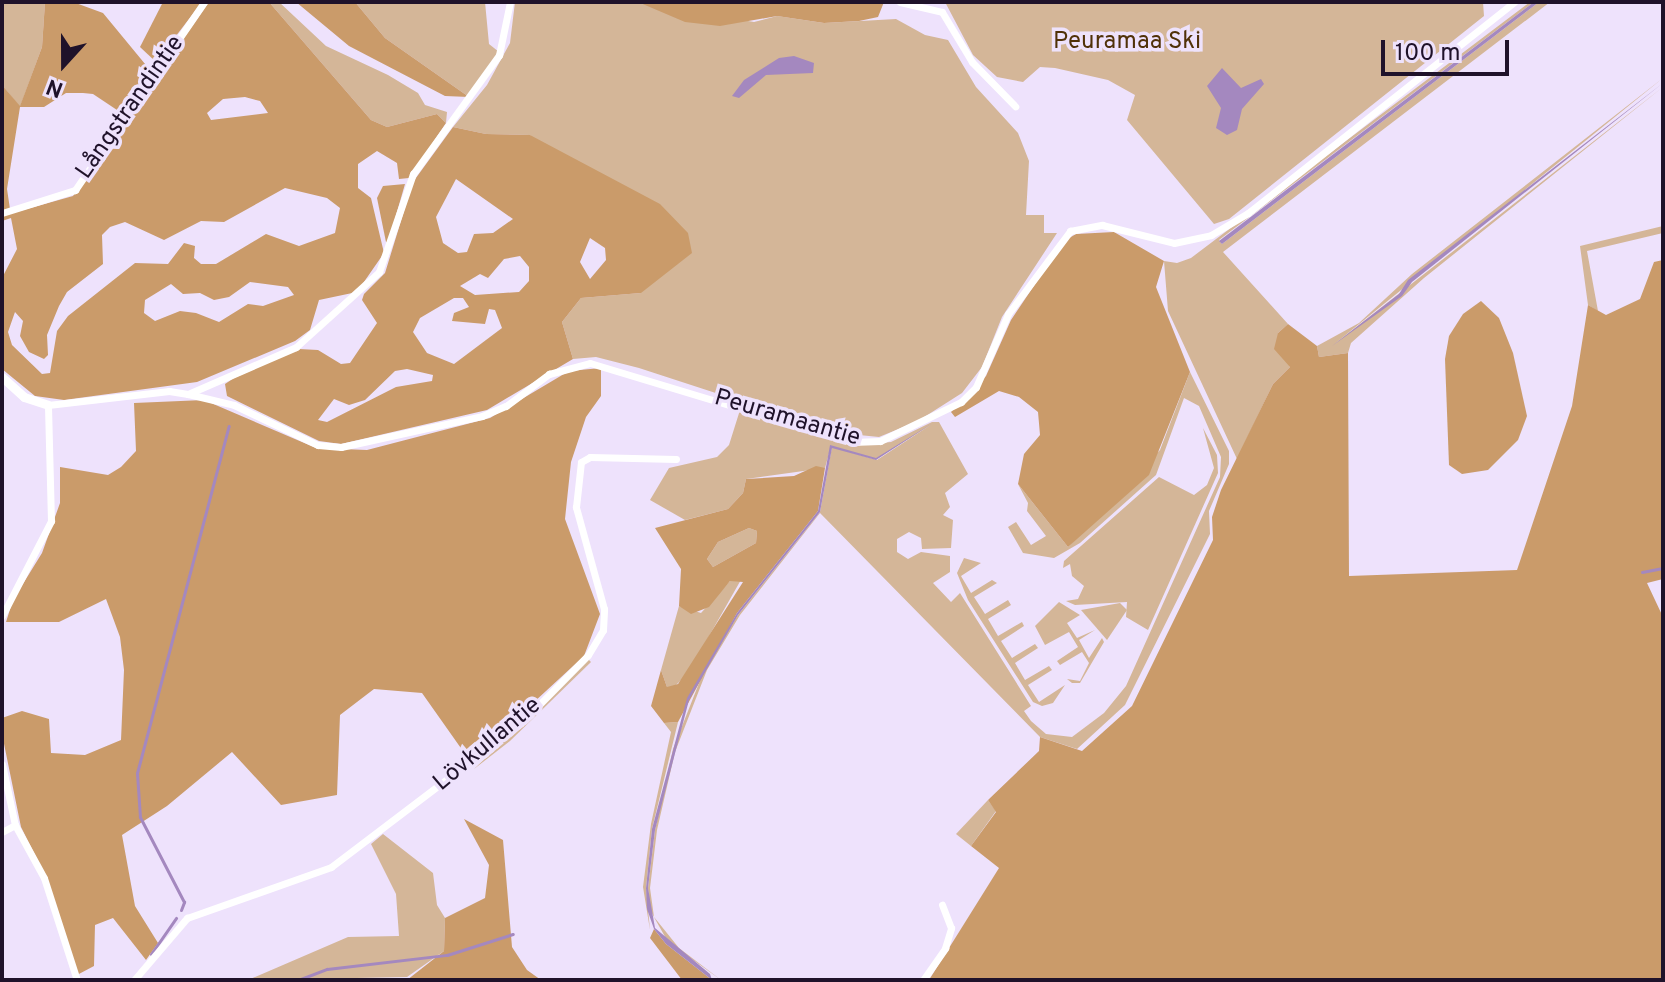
<!DOCTYPE html>
<meta charset="utf-8">
<style>
body{margin:0}
#map{position:relative;width:1665px;height:982px;overflow:hidden;background:#eee2fc;font-family:Overpass,sans-serif}
div>[style]{position:absolute}
.green>*{inset:0;background:#d4b698}
.forest>*{inset:0;background:#ca9b6a}
.water>*{inset:0;background:#a488bf}
.stream>*{height:3px;margin:-1.5px;padding:0 1.5px;transform-origin:1.5px;border-radius:1.5px;background:#a488bf}
.minor>*{height:7px;margin:-3.5px;padding:0 3.5px;transform-origin:3.5px;border-radius:3.5px;background:#fff}
.tertiary>*{height:9px;margin:-4.5px;padding:0 4.5px;transform-origin:4.5px;border-radius:4.5px;background:#fff}
span{translate:-50% -50%;white-space:nowrap;text-align:center;line-height:1.15;-webkit-text-stroke:7px #eee2fc;paint-order:stroke}
.park-label{font-size:24px;color:#503108}
.street-label{font-size:24px;color:#1f122a}
.frame{position:absolute;inset:0;border:4px solid #1f122a;pointer-events:none}
.north{position:absolute;left:24px;top:24px;width:80px;height:80px;-webkit-text-stroke:6px #eee2fc;paint-order:stroke;rotate:201deg;font-size:22px;font-weight:700;line-height:32px;text-align:center;color:#1f122a}
.north::after{content:'';display:block;margin:auto;width:28px;height:36px;background:#1f122a;clip-path:polygon(50% 0,100% 100%,50% 72%,0 100%)}
.scale{position:absolute;left:1381px;top:40px;width:128px;height:36px;box-sizing:border-box;border:4px solid #1f122a;border-top:0;padding-left:10px;font-size:24px;line-height:28px;white-space:nowrap;color:#1f122a;-webkit-text-stroke:6px #eee2fc;paint-order:stroke}
</style>
<div id="map">
<div class="green">
<div style="clip-path:polygon(2px 2px,45px 2px,42px 47px,20px 107px,2px 85px)"></div>
<div style="clip-path:polygon(269px 2px,279px 2px,326px 46px,388px 75px,418px 93px,425px 105px,447px 112px,446px 123px,437px 114px,387px 127px,371px 120px)"></div>
<div style="clip-path:polygon(355px 2px,485px 2px,489px 44px,499px 52px,469px 97px,385px 38px)"></div>
<div style="clip-path:polygon(515px 2px,638px 2px,754px 22px,777px 16px,824px 23px,896px 19px,925px 35px,948px 40px,976px 87px,1018px 133px,1029px 161px,1026px 215px,1044px 215px,1044px 233px,1057px 233px,1002px 317px,982px 367px,962px 393px,918px 421px,879px 437px,839px 433px,639px 368px,596px 357px,573px 359px,562px 322px,581px 298px,641px 293px,530px 135px,486px 134px,453px 127px,487px 85px,510px 43px)"></div>
<div style="clip-path:polygon(945px 2px,1483px 2px,1484px 16px,1229px 219px,1214px 224px,1127px 120px,1135px 95px,1108px 80px,1055px 68px,1040px 67px,1023px 82px,997px 77px,973px 55px)"></div>
<div style="clip-path:polygon(1530px 2px,1534px 2px,1219px 240px,1222px 244px,1539px 2px,1550px 2px,1223px 252px,1288px 324px,1278px 333px,1290px 367px,1273px 384px,1237px 459px,1168px 311px,1164px 261px,1177px 263px,1191px 258px)"></div>
<div style="clip-path:polygon(1663px 78px,1332px 346px,1663px 87px,1424px 278px,1351px 343px,1348px 353px,1319px 357px,1317px 346px,1359px 323px,1412px 274px)"></div>
<div style="clip-path:polygon(1663px 226px,1663px 233px,1587px 251px,1598px 311px,1588px 305px,1580px 246px)"></div>
<div style="clip-path:polygon(1190px 372px,1229px 451px,1229px 464px,1209px 511px,1210px 534px,1125px 705px,1077px 749px,1040px 737px,820px 513px,740px 615px,707px 670px,675px 752px,657px 830px,650px 888px,654px 917px,679px 948px,721px 980px,668px 942px,650px 910px,648px 888px,655px 830px,673px 749px,705px 668px,738px 615px,820px 512px,832px 447px,877px 460px,932px 424px,876px 459px,831px 446px,825px 468px,746px 479px,743px 493px,728px 509px,685px 520px,650px 500px,669px 468px,717px 457px,729px 445px,740px 410px,857px 445px,891px 442px,932px 422px,939px 422px,968px 474px,945px 493px,950px 507px,943px 515px,953px 520px,951px 548px,922px 549px,921px 538px,909px 532px,897px 539px,897px 552px,908px 559px,921px 552px,950px 556px,950px 572px,933px 583px,951px 602px,960px 593px,1031px 706px,1024px 711px,1031px 721px,1046px 734px,1072px 737px,1104px 713px,1126px 686px,1220px 477px,1221px 457px,1199px 406px,1184px 398px,1156px 475px,1080px 543px,1054px 558px,1023px 553px,1008px 527px,1016px 522px,1031px 545px,1046px 536px,1027px 511px,1028px 503px,1018px 484px,1068px 547px,1160px 450px)"></div>
<div style="clip-path:polygon(1203px 428px,1217px 455px,1218px 473px,1148px 630px,1126px 617px,1127px 602px,1075px 605px,1066px 601px,1078px 599px,1084px 586px,1072px 576px,1070px 564px,1063px 568px,1064px 561px,1159px 477px,1194px 495px,1207px 485px,1214px 468px)"></div>
<div style="clip-path:polygon(749px 528px,757px 531px,756px 543px,713px 567px,707px 559px,718px 542px)"></div>
<div style="clip-path:polygon(964px 558px,981px 563px,961px 576px,971px 593px,992px 580px,997px 583px,974px 597px,985px 614px,1008px 600px,1011px 605px,988px 619px,998px 636px,1022px 622px,1024px 626px,1001px 641px,1012px 658px,1035px 644px,1038px 648px,1015px 663px,1025px 680px,1049px 666px,1052px 670px,1028px 685px,1039px 702px,1065px 685px,1053px 703px,1042px 706px,1033px 702px,968px 600px,957px 573px)"></div>
<div style="clip-path:polygon(742px 578px,688px 673px,673px 688px,667px 687px,661px 670px,679px 606px,701px 613px,730px 581px)"></div>
<div style="clip-path:polygon(1059px 602px,1080px 615px,1067px 623px,1077px 638px,1095px 630px,1079px 640px,1089px 658px,1102px 638px,1104px 642px,1080px 683px,1072px 683px,1067px 679px,1080px 681px,1089px 663px,1082px 652px,1060px 665px,1057px 661px,1078px 647px,1069px 632px,1045px 645px,1035px 626px)"></div>
<div style="clip-path:polygon(1120px 603px,1127px 610px,1107px 640px,1081px 610px)"></div>
<div style="clip-path:polygon(588px 659px,591px 662px,510px 741px,474px 769px)"></div>
<div style="clip-path:polygon(678px 722px,652px 829px,646px 888px,650px 930px,643px 887px,651px 824px,671px 732px,664px 723px)"></div>
<div style="clip-path:polygon(988px 800px,996px 811px,971px 846px,956px 834px)"></div>
<div style="clip-path:polygon(383px 834px,433px 873px,437px 905px,445px 918px,444px 951px,407px 977px,248px 980px,348px 937px,399px 936px,396px 894px,371px 844px)"></div>
</div>
<div class="forest">
<div style="clip-path:polygon(45px 2px,73px 2px,103px 13px,150px 70px,123px 114px,93px 94px,83px 93px,66px 93px,44px 107px,20px 107px,7px 189px,10px 209px,2px 212px,2px 85px,20px 106px,42px 47px)"></div>
<div style="clip-path:polygon(163px 2px,202px 2px,156px 62px,140px 47px)"></div>
<div style="clip-path:polygon(evenodd,209px 2px,269px 2px,371px 120px,387px 127px,437px 114px,446px 123px,409px 178px,399px 179px,397px 163px,377px 151px,358px 164px,358px 188px,371px 198px,384px 253px,357px 292px,319px 300px,310px 330px,295px 341px,197px 382px,64px 400px,35px 396px,2px 369px,2px 278px,17px 249px,11px 218px,2px 221px,2px 216px,73px 196px,209px 2px,245px 97px,260px 101px,268px 113px,211px 120px,207px 113px,223px 99px,245px 97px,209px 2px,285px 188px,327px 198px,340px 208px,335px 233px,299px 246px,266px 234px,216px 264px,201px 264px,194px 258px,195px 246px,184px 243px,168px 264px,135px 263px,68px 316px,57px 331px,50px 373px,42px 374px,12px 345px,8px 332px,15px 312px,23px 321px,20px 336px,29px 352px,44px 359px,48px 355px,47px 335px,59px 306px,67px 292px,103px 264px,102px 235px,110px 227px,125px 222px,164px 240px,201px 221px,224px 222px,285px 188px,209px 2px,250px 282px,288px 287px,294px 295px,263px 306px,248px 304px,219px 322px,196px 313px,180px 311px,155px 321px,144px 313px,145px 300px,171px 284px,183px 294px,200px 293px,214px 300px,229px 297px,250px 282px)"></div>
<div style="clip-path:polygon(296px 2px,355px 2px,385px 38px,469px 97px,445px 96px,349px 46px)"></div>
<div style="clip-path:polygon(638px 2px,884px 2px,878px 17px,859px 21px,824px 23px,777px 16px,720px 26px,685px 22px)"></div>
<div style="clip-path:polygon(evenodd,453px 127px,486px 134px,530px 135px,660px 204px,688px 233px,692px 253px,641px 293px,581px 298px,562px 322px,573px 359px,487px 410px,341px 444px,319px 441px,227px 396px,225px 384px,234px 378px,299px 349px,318px 350px,341px 364px,350px 363px,377px 323px,362px 300px,364px 294px,385px 273px,413px 182px,453px 127px,456px 179px,513px 219px,493px 233px,474px 234px,467px 252px,458px 253px,443px 243px,436px 217px,456px 179px,453px 127px,590px 238px,605px 248px,606px 260px,590px 279px,580px 262px,590px 238px,453px 127px,520px 256px,529px 267px,529px 281px,519px 292px,475px 295px,460px 286px,480px 274px,488px 278px,504px 259px,520px 256px,453px 127px,454px 298px,463px 298px,469px 307px,454px 313px,452px 321px,485px 324px,489px 309px,495px 310px,502px 328px,454px 364px,427px 353px,413px 332px,420px 318px,454px 298px,453px 127px,407px 369px,433px 375px,432px 381px,396px 387px,327px 422px,318px 420px,334px 399px,349px 405px,365px 400px,395px 371px,407px 369px)"></div>
<div style="clip-path:polygon(405px 184px,388px 243px,386px 242px,377px 198px,383px 186px)"></div>
<div style="clip-path:polygon(1114px 232px,1164px 261px,1156px 287px,1190px 372px,1149px 475px,1068px 547px,1018px 484px,1024px 454px,1040px 435px,1038px 412px,1019px 397px,999px 391px,955px 417px,951px 412px,986px 376px,1011px 320px,1064px 241px,1076px 234px)"></div>
<div style="clip-path:polygon(1663px 260px,1663px 579px,1647px 583px,1663px 617px,1663px 980px,929px 980px,999px 868px,971px 846px,996px 812px,988px 800px,1039px 751px,1040px 737px,1082px 751px,1132px 706px,1213px 540px,1212px 517px,1221px 490px,1273px 384px,1290px 367px,1274px 349px,1278px 333px,1288px 324px,1317px 346px,1319px 357px,1348px 353px,1349px 576px,1517px 570px,1572px 406px,1588px 305px,1606px 315px,1640px 299px,1654px 262px)"></div>
<div style="clip-path:polygon(1481px 301px,1499px 318px,1513px 353px,1527px 416px,1518px 440px,1488px 470px,1462px 474px,1449px 465px,1445px 359px,1449px 336px,1463px 314px)"></div>
<div style="clip-path:polygon(601px 368px,601px 396px,586px 417px,571px 462px,565px 519px,600px 614px,584px 656px,470px 761px,422px 693px,374px 689px,340px 715px,337px 795px,281px 805px,232px 752px,167px 806px,122px 835px,135px 906px,158px 943px,146px 960px,113px 918px,95px 925px,94px 966px,77px 975px,46px 877px,21px 827px,2px 734px,2px 718px,22px 711px,49px 719px,51px 753px,85px 755px,121px 740px,124px 670px,120px 637px,106px 599px,59px 622px,6px 622px,13px 600px,42px 553px,60px 503px,60px 467px,108px 475px,121px 467px,136px 451px,134px 403px,204px 400px,316px 448px,367px 450px,490px 418px,569px 371px)"></div>
<div style="clip-path:polygon(evenodd,816px 466px,825px 468px,818px 511px,737px 613px,678px 722px,664px 723px,651px 706px,661px 670px,667px 687px,678px 684px,743px 582px,730px 581px,709px 607px,691px 614px,679px 606px,681px 569px,655px 528px,728px 509px,743px 493px,746px 479px,794px 476px,816px 466px,749px 528px,757px 531px,756px 543px,713px 567px,707px 559px,718px 542px,749px 528px)"></div>
<div style="clip-path:polygon(464px 819px,503px 840px,512px 947px,527px 970px,541px 980px,407px 980px,444px 951px,445px 918px,485px 898px,489px 865px)"></div>
<div style="clip-path:polygon(654px 929px,666px 944px,712px 980px,682px 980px,650px 938px)"></div>
</div>
<div class="water">
<div style="clip-path:polygon(1534px 2px,1539px 2px,1222px 244px,1219px 241px)"></div>
<div style="clip-path:polygon(794px 56px,814px 63px,813px 73px,766px 75px,739px 98px,732px 96px,744px 80px,779px 58px)"></div>
<div style="clip-path:polygon(1222px 68px,1241px 88px,1261px 79px,1264px 84px,1242px 109px,1237px 130px,1227px 135px,1216px 128px,1221px 108px,1207px 86px)"></div>
<div style="clip-path:polygon(1663px 83px,1412px 282px,1402px 296px,1332px 346px,1399px 294px,1408px 280px)"></div>
<div style="clip-path:polygon(933px 423px,876px 460px,832px 448px,820px 512px,738px 615px,689px 700px,655px 830px,648px 888px,655px 928px,710px 974px,712px 980px,666px 944px,654px 929px,647px 909px,646px 888px,652px 829px,687px 698px,737px 613px,818px 511px,830px 445px,876px 458px)"></div>
</div>
<div class="stream">
<div style="left:1642px;top:572px;width:21px;rotate:-11deg"></div>
<div style="left:181px;top:910px;width:9px;rotate:-69deg"></div>
<div style="left:184px;top:902px;width:96px;rotate:-117.4deg"></div>
<div style="left:140px;top:817px;width:44px;rotate:-93.9deg"></div>
<div style="left:137px;top:773px;width:359px;rotate:-75.2deg"></div>
<div style="left:151px;top:954px;width:44px;rotate:-55.2deg"></div>
<div style="left:298px;top:980px;width:31px;rotate:-21deg"></div>
<div style="left:327px;top:969px;width:121px;rotate:-6.7deg"></div>
<div style="left:447px;top:955px;width:69px;rotate:-17.7deg"></div>
</div>
<div class="minor">
<div style="left:900px;top:2px;width:43px;rotate:13.4deg"></div>
<div style="left:942px;top:12px;width:58px;rotate:59deg"></div>
<div style="left:972px;top:62px;width:62px;rotate:45.7deg"></div>
<div style="left:2px;top:213px;width:77px;rotate:-17.5deg"></div>
<div style="left:75px;top:190px;width:228px;rotate:-55.5deg"></div>
<div style="left:188px;top:394px;width:118px;rotate:-23.5deg"></div>
<div style="left:296px;top:347px;width:112px;rotate:-42.1deg"></div>
<div style="left:379px;top:272px;width:104px;rotate:-70.9deg"></div>
<div style="left:413px;top:174px;width:147px;rotate:-54.1deg"></div>
<div style="left:499px;top:55px;width:54px;rotate:-78.3deg"></div>
<div style="left:2px;top:616px;width:107px;rotate:-62.7deg"></div>
<div style="left:51px;top:521px;width:116px;rotate:-91.5deg"></div>
<div style="left:48px;top:405px;width:122px;rotate:-6.6deg"></div>
<div style="left:169px;top:391px;width:19px;rotate:9deg"></div>
<div style="left:188px;top:394px;width:47px;rotate:13.4deg"></div>
<div style="left:234px;top:405px;width:93px;rotate:25.5deg"></div>
<div style="left:318px;top:445px;width:23px;rotate:5deg"></div>
<div style="left:341px;top:447px;width:144px;rotate:-12.4deg"></div>
<div style="left:482px;top:416px;width:26px;rotate:-23deg"></div>
<div style="left:506px;top:406px;width:54px;rotate:-36.7deg"></div>
<div style="left:549px;top:374px;width:42px;rotate:-15deg"></div>
<div style="left:590px;top:363px;width:274px;rotate:16.8deg"></div>
<div style="left:852px;top:442px;width:28px;rotate:-2deg"></div>
<div style="left:880px;top:441px;width:90px;rotate:-25.7deg"></div>
<div style="left:961px;top:402px;width:21px;rotate:-45deg"></div>
<div style="left:976px;top:387px;width:80px;rotate:-66.3deg"></div>
<div style="left:1008px;top:314px;width:104px;rotate:-53.2deg"></div>
<div style="left:1070px;top:231px;width:33px;rotate:-11deg"></div>
<div style="left:1102px;top:225px;width:74px;rotate:14deg"></div>
<div style="left:1174px;top:243px;width:38px;rotate:-12deg"></div>
<div style="left:1211px;top:235px;width:43px;rotate:-30.7deg"></div>
<div style="left:1248px;top:213px;width:340px;rotate:-38.4deg"></div>
<div style="left:2px;top:764px;width:62px;rotate:78deg"></div>
<div style="left:15px;top:825px;width:60px;rotate:61.3deg"></div>
<div style="left:44px;top:878px;width:107px;rotate:72.1deg"></div>
<div style="left:2px;top:832px;width:15px;rotate:-28deg"></div>
<div style="left:134px;top:980px;width:82px;rotate:-49.5deg"></div>
<div style="left:187px;top:918px;width:153px;rotate:-19.5deg"></div>
<div style="left:331px;top:867px;width:238px;rotate:-37.2deg"></div>
<div style="left:521px;top:723px;width:95px;rotate:-45.4deg"></div>
<div style="left:588px;top:655px;width:29px;rotate:-59deg"></div>
<div style="left:603px;top:630px;width:21px;rotate:-87deg"></div>
<div style="left:604px;top:609px;width:106px;rotate:-105.4deg"></div>
<div style="left:576px;top:507px;width:45px;rotate:-83.7deg"></div>
<div style="left:581px;top:462px;width:10px;rotate:-29deg"></div>
<div style="left:590px;top:457px;width:86px;rotate:1.3deg"></div>
<div style="left:923px;top:980px;width:39px;rotate:-55deg"></div>
<div style="left:945px;top:948px;width:21px;rotate:-73deg"></div>
<div style="left:951px;top:928px;width:25px;rotate:-111deg"></div>
</div>
<div class="tertiary">
<div style="left:2px;top:377px;width:30px;rotate:42deg"></div>
<div style="left:24px;top:397px;width:25px;rotate:18deg"></div>
</div>
<div class="park-label">
<span style="left:1127px;top:43px">Peuramaa Ski</span>
</div>
<div class="street-label">
<span style="left:131px;top:108px;rotate:-55deg">Långstrandintie</span>
<span style="left:787px;top:419px;rotate:16deg">Peuramaantie</span>
<span style="left:488px;top:745px;rotate:-40deg">Lövkullantie</span>
</div>
<div class="frame"></div>
<div class="north">N</div>
<div class="scale">100 m</div>
</div>
